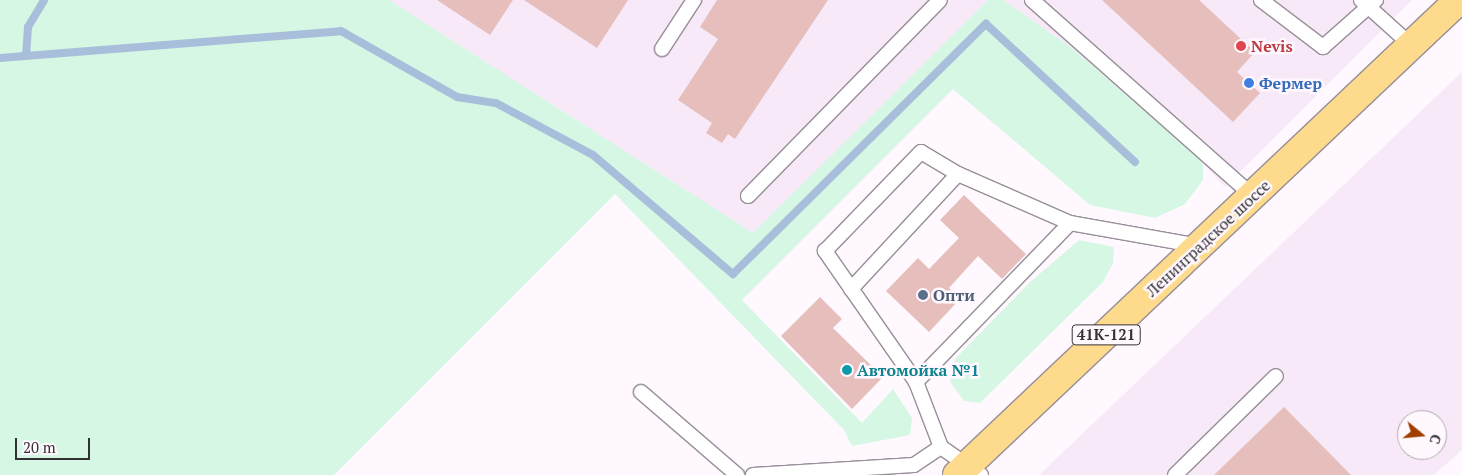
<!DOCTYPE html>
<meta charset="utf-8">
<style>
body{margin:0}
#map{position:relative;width:1462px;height:475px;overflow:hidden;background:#fff9ff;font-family:"PT Serif",serif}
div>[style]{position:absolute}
.built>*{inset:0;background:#f8e9f8}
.green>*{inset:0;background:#d5f7e4}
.stream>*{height:8px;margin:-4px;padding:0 4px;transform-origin:4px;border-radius:4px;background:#a9beda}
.building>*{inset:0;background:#e6bebc}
.roads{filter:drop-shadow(1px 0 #978f98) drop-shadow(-1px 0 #978f98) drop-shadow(0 1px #978f98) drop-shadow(0 -1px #978f98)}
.lane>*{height:14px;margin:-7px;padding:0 7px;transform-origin:7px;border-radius:7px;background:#fff}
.primary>*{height:28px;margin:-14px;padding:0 14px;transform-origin:14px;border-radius:14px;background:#fdda8c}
.dots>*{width:14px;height:14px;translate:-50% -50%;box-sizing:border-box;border:2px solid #fff9ff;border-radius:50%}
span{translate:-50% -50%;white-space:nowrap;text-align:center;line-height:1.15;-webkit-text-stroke:5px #fff9ff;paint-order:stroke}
.shield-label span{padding:1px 4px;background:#fff9ff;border:1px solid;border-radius:4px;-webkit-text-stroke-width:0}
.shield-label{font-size:15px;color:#343135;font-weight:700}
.health-label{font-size:16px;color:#be3a42;font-weight:700}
.left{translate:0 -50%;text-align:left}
.shop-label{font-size:16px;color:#366cbe;font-weight:700}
.street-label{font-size:16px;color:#343135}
.service-label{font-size:16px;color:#4e5e75;font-weight:700}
.culture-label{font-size:16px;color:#0d838f;font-weight:700}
.north{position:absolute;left:1397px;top:410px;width:50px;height:50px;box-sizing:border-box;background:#fff9ff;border:1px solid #aea9ae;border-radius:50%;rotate:107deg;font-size:14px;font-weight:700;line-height:20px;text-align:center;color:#343135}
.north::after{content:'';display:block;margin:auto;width:18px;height:22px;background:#a03e00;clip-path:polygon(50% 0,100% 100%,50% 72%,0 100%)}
.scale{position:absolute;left:15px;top:438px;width:75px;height:22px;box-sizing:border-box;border:2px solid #343135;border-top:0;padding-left:6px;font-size:15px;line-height:18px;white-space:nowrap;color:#343135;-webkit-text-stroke:4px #fff9ff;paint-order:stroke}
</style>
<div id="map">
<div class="built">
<div style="clip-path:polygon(389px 0,988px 0,753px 233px)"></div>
<div style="clip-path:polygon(1003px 0,1412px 0,1225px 187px,1194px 154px,1072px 48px)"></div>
<div style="clip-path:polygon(evenodd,1462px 72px,1462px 450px,1434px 475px,1039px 475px,1462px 72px,1407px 420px,1437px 420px,1437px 450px,1407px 450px,1407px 420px)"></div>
</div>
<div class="green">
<div style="clip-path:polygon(0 0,389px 0,753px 233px,988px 0,1003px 0,1072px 48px,1194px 154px,1203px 164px,1203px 180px,1185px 204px,1155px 218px,1090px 205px,953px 89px,742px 300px,862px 423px,893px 389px,912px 418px,910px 435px,852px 446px,844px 430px,615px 194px,334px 475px,0 475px)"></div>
<div style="clip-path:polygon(1079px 240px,1114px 247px,1113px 263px,1103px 282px,980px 403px,964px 401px,950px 382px,955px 359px,1029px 283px)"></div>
</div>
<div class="stream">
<div style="left:26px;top:56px;width:29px;rotate:-86deg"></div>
<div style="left:28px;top:27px;width:31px;rotate:-59deg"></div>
<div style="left:0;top:58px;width:342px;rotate:-4.5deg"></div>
<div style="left:341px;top:31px;width:133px;rotate:29.6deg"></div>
<div style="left:457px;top:97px;width:39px;rotate:9deg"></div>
<div style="left:496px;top:103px;width:110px;rotate:28.2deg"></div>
<div style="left:593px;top:155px;width:184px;rotate:40.4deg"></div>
<div style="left:733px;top:274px;width:356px;rotate:-44.7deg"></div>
<div style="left:986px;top:24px;width:203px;rotate:42.8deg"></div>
</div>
<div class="building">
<div style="clip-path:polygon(437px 0,513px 0,490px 35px)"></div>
<div style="clip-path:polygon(524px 0,628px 0,597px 48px)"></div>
<div style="clip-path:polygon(717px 0,828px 0,735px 139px,728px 134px,722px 143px,706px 133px,712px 123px,678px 100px,718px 39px,700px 27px)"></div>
<div style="clip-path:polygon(1102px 0,1199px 0,1255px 52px,1237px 72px,1260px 93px,1233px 122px)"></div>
<div style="clip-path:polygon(964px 195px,1026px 254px,1002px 279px,978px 256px,949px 288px,960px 299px,929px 332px,886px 291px,918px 258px,929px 269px,959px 238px,940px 220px)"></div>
<div style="clip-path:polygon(820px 297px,842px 319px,833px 328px,883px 377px,852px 409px,781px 336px)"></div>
<div style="clip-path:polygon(1284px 407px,1351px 475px,1214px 475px)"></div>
</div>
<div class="roads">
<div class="lane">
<div style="left:1032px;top:0;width:295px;rotate:41.6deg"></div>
<div style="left:1261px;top:0;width:78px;rotate:37.2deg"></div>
<div style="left:1323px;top:47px;width:71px;rotate:-41.6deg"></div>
<div style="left:1361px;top:0;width:67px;rotate:42deg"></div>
<div style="left:662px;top:49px;width:59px;rotate:-56.9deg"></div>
<div style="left:748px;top:196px;width:274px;rotate:-45.6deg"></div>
<div style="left:851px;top:289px;width:157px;rotate:-47.1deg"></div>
<div style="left:916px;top:382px;width:221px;rotate:-45.9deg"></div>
<div style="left:641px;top:392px;width:127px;rotate:40.8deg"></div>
<div style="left:753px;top:475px;width:161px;rotate:-3.6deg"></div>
<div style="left:914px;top:465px;width:32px;rotate:-34deg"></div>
<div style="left:981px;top:475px;width:49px;rotate:-145deg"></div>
<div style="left:941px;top:447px;width:70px;rotate:-111deg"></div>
<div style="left:916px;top:382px;width:160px;rotate:-124.8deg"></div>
<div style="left:825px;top:251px;width:138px;rotate:-45.9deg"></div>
<div style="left:921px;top:152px;width:43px;rotate:30.7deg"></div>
<div style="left:958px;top:174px;width:122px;rotate:23.6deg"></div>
<div style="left:1070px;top:223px;width:131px;rotate:10.1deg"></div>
<div style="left:1175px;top:475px;width:141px;rotate:-44.4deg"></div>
</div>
<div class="primary">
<div style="left:957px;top:475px;width:691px;rotate:-43.42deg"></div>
</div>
</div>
<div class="dots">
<div style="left:1241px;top:46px;background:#e0444e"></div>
<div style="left:1249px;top:83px;background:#3f7fe0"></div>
<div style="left:923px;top:295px;background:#5c6f8a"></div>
<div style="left:847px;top:370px;background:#0f9aa8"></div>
</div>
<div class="shield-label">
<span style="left:1106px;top:335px">41К-121</span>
</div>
<div class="health-label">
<span class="left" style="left:1251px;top:46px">Nevis</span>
</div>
<div class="shop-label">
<span class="left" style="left:1259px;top:83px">Фермер</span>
</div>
<div class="street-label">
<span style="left:1208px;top:238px;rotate:-43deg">Ленинградское шоссе</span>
</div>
<div class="service-label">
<span class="left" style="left:933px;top:295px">Опти</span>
</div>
<div class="culture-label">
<span class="left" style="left:857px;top:370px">Автомойка №1</span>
</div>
<div class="north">С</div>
<div class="scale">20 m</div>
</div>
